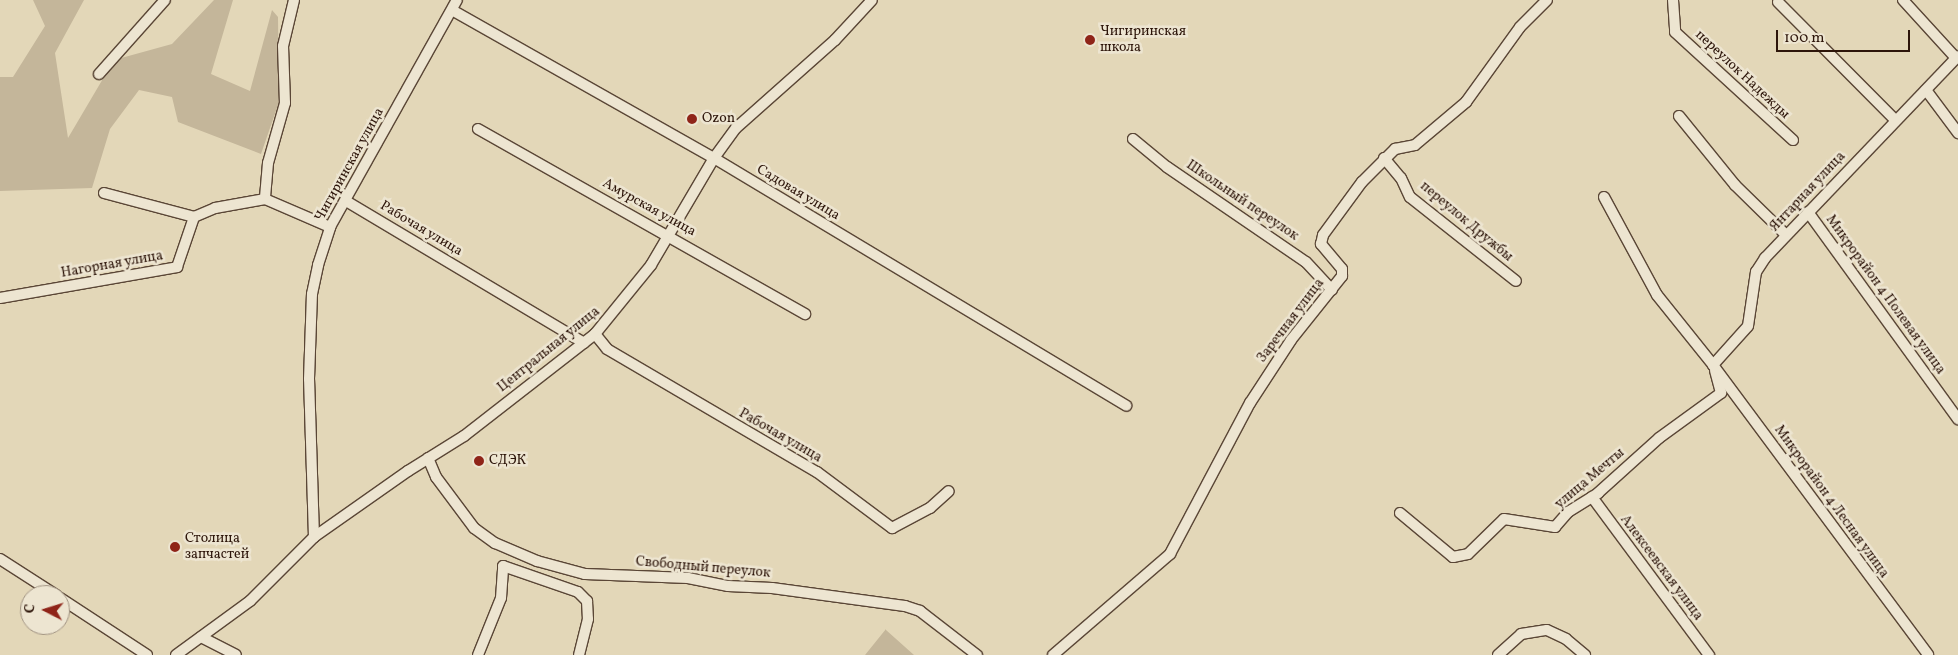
<!DOCTYPE html>
<meta charset="utf-8">
<style>
body{margin:0}
#map{position:relative;width:1958px;height:655px;overflow:hidden;background:#e3d7b8;font-family:Vollkorn,serif}
div>[style]{position:absolute}
.green>*{inset:0;background:#c4b69a}
.roads{filter:drop-shadow(1px 0 #5a4636) drop-shadow(-1px 0 #5a4636) drop-shadow(0 1px #5a4636) drop-shadow(0 -1px #5a4636)}
.minor>*{height:10px;margin:-5px;padding:0 5px;transform-origin:5px;border-radius:5px;background:#ede5d1}
.dots>*{width:14px;height:14px;translate:-50% -50%;box-sizing:border-box;border:2px solid #ede5d1;border-radius:50%}
span{translate:-50% -50%;white-space:nowrap;text-align:center;line-height:1.15;-webkit-text-stroke:5px #ede5d1;paint-order:stroke}
.poi-label{font-size:14px;color:#2d150a}
.left{translate:0 -50%;text-align:left}
.street-label{font-size:14px;color:#2d150a}
.north{position:absolute;left:20px;top:585px;width:50px;height:50px;box-sizing:border-box;background:#ede5d1;border:1px solid #a09281;border-radius:50%;rotate:275deg;font-size:14px;font-weight:700;line-height:20px;text-align:center;color:#2d150a}
.north::after{content:'';display:block;margin:auto;width:18px;height:22px;background:#8f2418;clip-path:polygon(50% 0,100% 100%,50% 72%,0 100%)}
.scale{position:absolute;left:1776px;top:30px;width:134px;height:22px;box-sizing:border-box;border:2px solid #2d150a;border-top:0;padding-left:6px;font-size:15px;line-height:18px;white-space:nowrap;color:#2d150a;-webkit-text-stroke:4px #ede5d1;paint-order:stroke}
</style>
<div id="map">
<div class="green">
<div style="clip-path:polygon(33px 0,84px 0,55px 53px,68px 138px,114px 60px,172px 44px,214px 0,233px 0,211px 74px,250px 91px,272px 10px,278px 17px,279px 102px,261px 154px,178px 122px,172px 97px,139px 90px,110px 129px,92px 188px,0 191px,0 77px,13px 77px,45px 26px)"></div>
<div style="clip-path:polygon(886px 629px,886px 630px,914px 655px,865px 655px)"></div>
</div>
<div class="roads">
<div class="minor">
<div style="left:294px;top:0;width:47px;rotate:103.4deg"></div>
<div style="left:283px;top:46px;width:57px;rotate:88deg"></div>
<div style="left:285px;top:103px;width:62px;rotate:105.8deg"></div>
<div style="left:268px;top:163px;width:36px;rotate:95deg"></div>
<div style="left:265px;top:199px;width:71px;rotate:23.3deg"></div>
<div style="left:1673px;top:0;width:32px;rotate:86deg"></div>
<div style="left:1675px;top:32px;width:160px;rotate:42.5deg"></div>
<div style="left:1903px;top:0;width:79px;rotate:47.6deg"></div>
<div style="left:1778px;top:2px;width:166px;rotate:45.2deg"></div>
<div style="left:452px;top:10px;width:301px;rotate:29.5deg"></div>
<div style="left:714px;top:158px;width:481px;rotate:31deg"></div>
<div style="left:99px;top:74px;width:99px;rotate:-48.3deg"></div>
<div style="left:1926px;top:90px;width:54px;rotate:53.3deg"></div>
<div style="left:1679px;top:116px;width:89px;rotate:50.9deg"></div>
<div style="left:1735px;top:185px;width:71px;rotate:44.4deg"></div>
<div style="left:478px;top:129px;width:376px;rotate:29.5deg"></div>
<div style="left:1133px;top:139px;width:44px;rotate:39.5deg"></div>
<div style="left:1167px;top:167px;width:168px;rotate:34.4deg"></div>
<div style="left:1306px;top:262px;width:38px;rotate:47deg"></div>
<div style="left:1384px;top:158px;width:26px;rotate:50deg"></div>
<div style="left:1401px;top:178px;width:21px;rotate:65deg"></div>
<div style="left:1410px;top:197px;width:135px;rotate:38.4deg"></div>
<div style="left:104px;top:193px;width:93px;rotate:14.9deg"></div>
<div style="left:194px;top:217px;width:23px;rotate:-23deg"></div>
<div style="left:215px;top:208px;width:51px;rotate:-10.2deg"></div>
<div style="left:1604px;top:197px;width:111px;rotate:61.6deg"></div>
<div style="left:1657px;top:295px;width:90px;rotate:51.3deg"></div>
<div style="left:1713px;top:365px;width:361px;rotate:53.4deg"></div>
<div style="left:346px;top:201px;width:277px;rotate:30.8deg"></div>
<div style="left:1808px;top:212px;width:256px;rotate:54.1deg"></div>
<div style="left:0;top:298px;width:180px;rotate:-9.9deg"></div>
<div style="left:177px;top:267px;width:53px;rotate:-71.2deg"></div>
<div style="left:595px;top:334px;width:19px;rotate:51deg"></div>
<div style="left:607px;top:349px;width:243px;rotate:30.4deg"></div>
<div style="left:817px;top:472px;width:94px;rotate:36.7deg"></div>
<div style="left:892px;top:528px;width:43px;rotate:-27.8deg"></div>
<div style="left:930px;top:508px;width:25px;rotate:-42deg"></div>
<div style="left:1713px;top:365px;width:52px;rotate:-48.1deg"></div>
<div style="left:1748px;top:326px;width:55px;rotate:-81.6deg"></div>
<div style="left:1756px;top:272px;width:17px;rotate:-57deg"></div>
<div style="left:1765px;top:258px;width:279px;rotate:-46.3deg"></div>
<div style="left:428px;top:458px;width:21px;rotate:67deg"></div>
<div style="left:436px;top:477px;width:64px;rotate:53.3deg"></div>
<div style="left:474px;top:528px;width:26px;rotate:36deg"></div>
<div style="left:495px;top:543px;width:46px;rotate:23.2deg"></div>
<div style="left:537px;top:561px;width:50px;rotate:15.2deg"></div>
<div style="left:585px;top:574px;width:103px;rotate:2.2deg"></div>
<div style="left:688px;top:578px;width:41px;rotate:11.3deg"></div>
<div style="left:728px;top:586px;width:44px;rotate:2.6deg"></div>
<div style="left:772px;top:588px;width:134px;rotate:7.7deg"></div>
<div style="left:905px;top:606px;width:16px;rotate:18deg"></div>
<div style="left:920px;top:611px;width:72px;rotate:37.7deg"></div>
<div style="left:1592px;top:497px;width:197px;rotate:53.5deg"></div>
<div style="left:1400px;top:513px;width:69px;rotate:39.7deg"></div>
<div style="left:1453px;top:557px;width:15px;rotate:-11deg"></div>
<div style="left:1468px;top:554px;width:50px;rotate:-44.2deg"></div>
<div style="left:1504px;top:519px;width:52px;rotate:8.9deg"></div>
<div style="left:1555px;top:527px;width:20px;rotate:-49deg"></div>
<div style="left:1568px;top:512px;width:36px;rotate:-32deg"></div>
<div style="left:1598px;top:493px;width:82px;rotate:-42deg"></div>
<div style="left:1659px;top:438px;width:77px;rotate:-36deg"></div>
<div style="left:1721px;top:393px;width:23px;rotate:-105deg"></div>
<div style="left:314px;top:537px;width:158px;rotate:-91.8deg"></div>
<div style="left:309px;top:379px;width:85px;rotate:-88deg"></div>
<div style="left:312px;top:294px;width:30px;rotate:-78deg"></div>
<div style="left:318px;top:265px;width:40px;rotate:-72deg"></div>
<div style="left:330px;top:227px;width:260px;rotate:-60.8deg"></div>
<div style="left:0;top:559px;width:67px;rotate:32.7deg"></div>
<div style="left:60px;top:598px;width:104px;rotate:33.2deg"></div>
<div style="left:201px;top:637px;width:39px;rotate:27deg"></div>
<div style="left:176px;top:655px;width:92px;rotate:-36.1deg"></div>
<div style="left:250px;top:601px;width:91px;rotate:-45deg"></div>
<div style="left:314px;top:537px;width:115px;rotate:-35.1deg"></div>
<div style="left:408px;top:471px;width:66px;rotate:-32deg"></div>
<div style="left:464px;top:436px;width:166px;rotate:-37.9deg"></div>
<div style="left:595px;top:334px;width:89px;rotate:-50.9deg"></div>
<div style="left:651px;top:265px;width:124px;rotate:-59.5deg"></div>
<div style="left:714px;top:158px;width:37px;rotate:-54deg"></div>
<div style="left:736px;top:128px;width:132px;rotate:-41.6deg"></div>
<div style="left:835px;top:40px;width:54px;rotate:-47.2deg"></div>
<div style="left:478px;top:655px;width:61px;rotate:-68deg"></div>
<div style="left:501px;top:598px;width:32px;rotate:-86deg"></div>
<div style="left:503px;top:566px;width:79px;rotate:19.1deg"></div>
<div style="left:578px;top:592px;width:13px;rotate:45deg"></div>
<div style="left:587px;top:601px;width:18px;rotate:87deg"></div>
<div style="left:588px;top:619px;width:37px;rotate:104deg"></div>
<div style="left:1053px;top:655px;width:155px;rotate:-40.8deg"></div>
<div style="left:1170px;top:554px;width:171px;rotate:-62.1deg"></div>
<div style="left:1250px;top:403px;width:75px;rotate:-56.9deg"></div>
<div style="left:1291px;top:340px;width:82px;rotate:-51.4deg"></div>
<div style="left:1342px;top:276px;width:7px;rotate:-90deg"></div>
<div style="left:1342px;top:269px;width:33px;rotate:-130deg"></div>
<div style="left:1321px;top:244px;width:9px;rotate:-77deg"></div>
<div style="left:1323px;top:235px;width:66px;rotate:-53.7deg"></div>
<div style="left:1362px;top:182px;width:47px;rotate:-45deg"></div>
<div style="left:1395px;top:149px;width:20px;rotate:-11deg"></div>
<div style="left:1415px;top:145px;width:67px;rotate:-40.1deg"></div>
<div style="left:1466px;top:102px;width:92px;rotate:-54.2deg"></div>
<div style="left:1520px;top:27px;width:38px;rotate:-45deg"></div>
<div style="left:1498px;top:655px;width:31px;rotate:-42deg"></div>
<div style="left:1521px;top:634px;width:26px;rotate:-9deg"></div>
<div style="left:1547px;top:630px;width:21px;rotate:25deg"></div>
<div style="left:1566px;top:639px;width:25px;rotate:40deg"></div>
</div>
</div>
<div class="dots">
<div style="left:1090px;top:40px;background:#8f2418"></div>
<div style="left:692px;top:119px;background:#8f2418"></div>
<div style="left:479px;top:461px;background:#8f2418"></div>
<div style="left:175px;top:547px;background:#8f2418"></div>
</div>
<div class="poi-label">
<span class="left" style="left:1100px;top:40px">Чигиринская<br>школа</span>
<span class="left" style="left:702px;top:119px">Ozon</span>
<span class="left" style="left:489px;top:461px">СДЭК</span>
<span class="left" style="left:185px;top:547px">Столица<br>запчастей</span>
</div>
<div class="street-label">
<span style="left:1742px;top:75px;rotate:43deg">переулок Надежды</span>
<span style="left:350px;top:165px;rotate:-61deg">Чигиринская улица</span>
<span style="left:1808px;top:192px;rotate:-47deg">Янтарная улица</span>
<span style="left:798px;top:193px;rotate:31deg">Садовая улица</span>
<span style="left:1242px;top:201px;rotate:34deg">Школьный переулок</span>
<span style="left:649px;top:208px;rotate:29deg">Амурская улица</span>
<span style="left:1466px;top:222px;rotate:40deg">переулок Дружбы</span>
<span style="left:421px;top:229px;rotate:31deg">Рабочая улица</span>
<span style="left:112px;top:265px;rotate:-10deg">Нагорная улица</span>
<span style="left:1885px;top:295px;rotate:54deg">Микрорайон 4 Полевая улица</span>
<span style="left:1291px;top:321px;rotate:-53deg">Заречная улица</span>
<span style="left:549px;top:350px;rotate:-39deg">Центральная улица</span>
<span style="left:780px;top:436px;rotate:30deg">Рабочая улица</span>
<span style="left:1590px;top:479px;rotate:-40deg">улица Мечты</span>
<span style="left:1831px;top:502px;rotate:54deg">Микрорайон 4 Лесная улица</span>
<span style="left:703px;top:568px;rotate:5deg">Свободный переулок</span>
<span style="left:1661px;top:568px;rotate:53deg">Алексеевская улица</span>
</div>
<div class="north">С</div>
<div class="scale">100 m</div>
</div>
